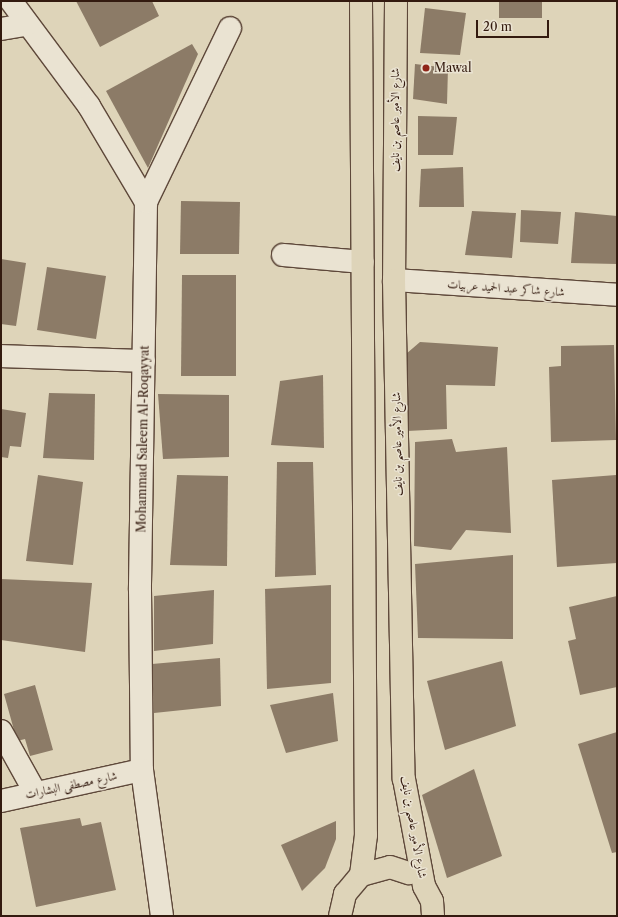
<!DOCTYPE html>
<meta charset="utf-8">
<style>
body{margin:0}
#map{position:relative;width:618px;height:917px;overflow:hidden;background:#ded4b9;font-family:"Libre Caslon Text",Amiri,serif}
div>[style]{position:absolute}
.building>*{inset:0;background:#8c7b67}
.roads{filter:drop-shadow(1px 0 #5e483a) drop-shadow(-1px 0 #5e483a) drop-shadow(0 1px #5e483a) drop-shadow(0 -1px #5e483a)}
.minor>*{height:22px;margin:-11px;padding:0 11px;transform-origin:11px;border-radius:11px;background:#eae3d2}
.major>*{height:22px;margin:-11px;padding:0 11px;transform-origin:11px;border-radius:11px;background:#ded4b9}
.dots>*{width:11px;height:11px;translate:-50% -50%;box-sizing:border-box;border:2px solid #eae3d2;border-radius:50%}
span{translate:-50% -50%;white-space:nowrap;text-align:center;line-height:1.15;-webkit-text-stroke:3px #eae3d2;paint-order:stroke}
.poi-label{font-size:12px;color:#331a0f}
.left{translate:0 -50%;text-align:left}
.street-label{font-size:12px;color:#331a0f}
.frame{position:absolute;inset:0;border:2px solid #331a0f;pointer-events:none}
.scale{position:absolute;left:476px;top:20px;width:73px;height:18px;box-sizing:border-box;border:2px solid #331a0f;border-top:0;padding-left:5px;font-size:12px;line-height:14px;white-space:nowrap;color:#331a0f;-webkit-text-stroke:3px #eae3d2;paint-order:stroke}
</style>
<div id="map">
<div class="building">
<div style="clip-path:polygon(76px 1px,152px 1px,159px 16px,100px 47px)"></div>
<div style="clip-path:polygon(499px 1px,542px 1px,542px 18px,499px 18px)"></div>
<div style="clip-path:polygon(425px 8px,466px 13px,460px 55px,420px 53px)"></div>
<div style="clip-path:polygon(192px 44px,198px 54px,148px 168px,106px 91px)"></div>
<div style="clip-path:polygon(415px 64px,448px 68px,447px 104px,413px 99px)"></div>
<div style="clip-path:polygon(418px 116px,457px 117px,453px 155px,418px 155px)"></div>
<div style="clip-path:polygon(463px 167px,464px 207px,419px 207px,421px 169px)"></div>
<div style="clip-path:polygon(181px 201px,240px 202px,239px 254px,180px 254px)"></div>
<div style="clip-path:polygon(521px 210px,561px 212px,558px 244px,520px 242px)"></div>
<div style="clip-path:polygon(472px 211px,516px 213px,512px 258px,465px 255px)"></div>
<div style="clip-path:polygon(575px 212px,617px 216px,617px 264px,571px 263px)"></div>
<div style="clip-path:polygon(1px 259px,26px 263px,16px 326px,1px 324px)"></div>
<div style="clip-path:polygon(47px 267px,106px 276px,96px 339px,37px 330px)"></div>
<div style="clip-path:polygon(182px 275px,236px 275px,236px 376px,181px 376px)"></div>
<div style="clip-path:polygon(420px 342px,498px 347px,495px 386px,446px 385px,447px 429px,407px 431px,406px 354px)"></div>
<div style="clip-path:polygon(614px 345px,616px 440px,551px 442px,549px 367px,561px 366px,561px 346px)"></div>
<div style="clip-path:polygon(323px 375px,324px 448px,271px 445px,280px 381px)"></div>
<div style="clip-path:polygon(49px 393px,95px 394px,94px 460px,43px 458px)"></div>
<div style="clip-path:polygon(158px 394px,229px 395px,229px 457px,163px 459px)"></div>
<div style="clip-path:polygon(1px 409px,26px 413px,21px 447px,10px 446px,8px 458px,1px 457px)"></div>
<div style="clip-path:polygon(452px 439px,456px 452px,507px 447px,511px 533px,466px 530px,451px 550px,414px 546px,415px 442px)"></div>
<div style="clip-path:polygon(277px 462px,313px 462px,316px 575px,275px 577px)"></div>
<div style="clip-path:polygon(38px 475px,83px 482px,73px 565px,26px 561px)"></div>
<div style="clip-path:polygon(177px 475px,228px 476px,227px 566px,170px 565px)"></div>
<div style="clip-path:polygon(616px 475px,617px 563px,557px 567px,552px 480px)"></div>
<div style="clip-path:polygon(513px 555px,513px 639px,418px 638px,415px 564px)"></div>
<div style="clip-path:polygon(1px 579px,92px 583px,85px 652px,1px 640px)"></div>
<div style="clip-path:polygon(331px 585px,331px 683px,267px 689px,265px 589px)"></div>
<div style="clip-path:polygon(214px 590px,213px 644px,154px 651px,154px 596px)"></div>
<div style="clip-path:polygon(617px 596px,617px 687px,580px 695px,568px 641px,576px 639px,569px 607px)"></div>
<div style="clip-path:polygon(220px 658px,221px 706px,154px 713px,152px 664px)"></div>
<div style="clip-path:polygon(502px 661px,516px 726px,445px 750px,427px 681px)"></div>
<div style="clip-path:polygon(35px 685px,53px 750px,30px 756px,25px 739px,17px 741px,4px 694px)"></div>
<div style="clip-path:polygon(333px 693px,338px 741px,286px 753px,270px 705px)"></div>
<div style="clip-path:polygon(617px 732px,617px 852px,612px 853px,578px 744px)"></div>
<div style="clip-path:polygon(474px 769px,502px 856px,447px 878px,422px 795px)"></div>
<div style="clip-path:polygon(80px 818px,82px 826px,101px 822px,116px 890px,36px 907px,20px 828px)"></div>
<div style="clip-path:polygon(336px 821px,336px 839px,325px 868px,302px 891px,281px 845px)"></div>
</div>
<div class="roads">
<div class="minor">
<div style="left:11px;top:1px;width:131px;rotate:53.4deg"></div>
<div style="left:89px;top:106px;width:112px;rotate:59.3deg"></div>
<div style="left:146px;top:202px;width:388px;rotate:90.9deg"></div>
<div style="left:140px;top:590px;width:180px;rotate:89.4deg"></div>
<div style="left:142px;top:770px;width:147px;rotate:82.2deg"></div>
<div style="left:1px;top:29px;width:27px;rotate:-10deg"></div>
<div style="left:146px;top:202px;width:193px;rotate:-64.2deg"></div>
<div style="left:283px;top:255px;width:80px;rotate:5deg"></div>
<div style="left:394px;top:280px;width:224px;rotate:3.8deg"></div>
<div style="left:1px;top:356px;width:143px;rotate:2deg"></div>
<div style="left:1px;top:731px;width:70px;rotate:60.9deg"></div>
<div style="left:1px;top:801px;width:144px;rotate:-12.4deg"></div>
</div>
<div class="major">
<div style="left:361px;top:1px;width:834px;rotate:89.66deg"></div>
<div style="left:366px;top:835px;width:40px;rotate:97.1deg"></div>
<div style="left:396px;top:1px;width:279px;rotate:90.4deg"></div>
<div style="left:394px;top:280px;width:499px;rotate:88.9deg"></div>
<div style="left:404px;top:779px;width:109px;rotate:79.4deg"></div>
<div style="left:424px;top:886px;width:17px;rotate:62deg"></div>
<div style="left:432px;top:901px;width:15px;rotate:86deg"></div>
<div style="left:340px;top:916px;width:23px;rotate:-77deg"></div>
<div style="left:345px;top:894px;width:25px;rotate:-50deg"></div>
<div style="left:361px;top:875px;width:30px;rotate:-15deg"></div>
<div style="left:390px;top:867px;width:20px;rotate:18deg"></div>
</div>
</div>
<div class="dots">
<div style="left:426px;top:68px;background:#8f2418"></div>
</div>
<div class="poi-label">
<span class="left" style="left:434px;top:68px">Mawal</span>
</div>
<div class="street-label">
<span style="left:395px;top:120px;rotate:-90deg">شارع الأمير عاصم بن نايف</span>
<span style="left:506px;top:288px;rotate:4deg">شارع شاكر عبد الحميد عربيات</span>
<span style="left:143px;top:439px;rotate:-89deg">Mohammad Saleem Al-Roqayyat</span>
<span style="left:397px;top:444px;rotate:-91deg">شارع الأمير عاصم بن نايف</span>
<span style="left:71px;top:785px;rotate:-12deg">شارع مصطفى البشارات</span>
<span style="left:414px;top:827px;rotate:80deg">شارع الأمير عاصم بن نايف</span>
</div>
<div class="frame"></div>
<div class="scale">20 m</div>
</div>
